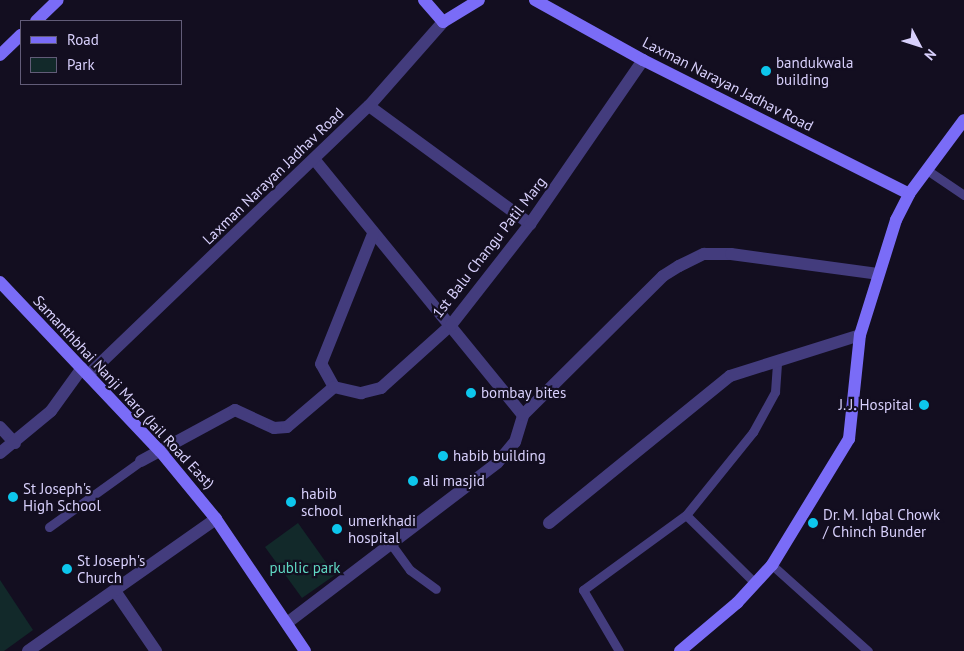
<!DOCTYPE html>
<style>
body{margin:0}
#map{position:relative;width:964px;height:651px;overflow:hidden;background:#130e20;font-family:"PT Sans",sans-serif}
div>[style]{position:absolute}
.green>*{inset:0;background:#12292a}
.lane>*{height:9px;margin:-4.5px;padding:0 4.5px;transform-origin:4.5px;border-radius:4.5px;background:#433c7d}
.street>*{height:12px;margin:-6px;padding:0 6px;transform-origin:6px;border-radius:6px;background:#433c7d}
.secondary>*{height:12px;margin:-6px;padding:0 6px;transform-origin:6px;border-radius:6px;background:#7a6cf7}
.dots>*{width:14px;height:14px;translate:-50% -50%;box-sizing:border-box;border:2px solid #130e20;border-radius:50%}
span{translate:-50% -50%;white-space:nowrap;text-align:center;line-height:1.15;-webkit-text-stroke:4.5px #130e20;paint-order:stroke}
.poi-label{font-size:15px;color:#d8d0fc}
.left{translate:0 -50%;text-align:left}
.right{translate:-100% -50%;text-align:right}
.street-label{font-size:15px;color:#d8d0fc}
.park-label{font-size:15px;color:#60d8c3}
.legend{position:absolute;left:20px;top:20px;width:162px;height:65px;box-sizing:border-box;background:#130e20;border:1px solid #625c78;margin:0;padding:6px 9px;list-style:none;font-size:15px;color:#d8d0fc}
.legend li{display:flex;align-items:center;gap:10px;height:25px}
.legend b{width:25px;border:1px solid #625c78}
.north{position:absolute;left:894px;top:20px;width:50px;height:50px;-webkit-text-stroke:4px #130e20;paint-order:stroke;rotate:130deg;font-size:14px;font-weight:700;line-height:20px;text-align:center;color:#d8d0fc}
.north::after{content:'';display:block;margin:auto;width:18px;height:22px;background:#d8d0fc;clip-path:polygon(50% 0,100% 100%,50% 72%,0 100%)}
</style>
<div id="map">
<div class="green">
<div style="clip-path:polygon(298px 523px,335px 575px,302px 598px,265px 547px)"></div>
<div style="clip-path:polygon(0 580px,33px 630px,4px 651px,0 651px)"></div>
</div>
<div class="lane">
<div style="left:927px;top:170px;width:45px;rotate:34deg"></div>
<div style="left:686px;top:515px;width:97px;rotate:44.6deg"></div>
<div style="left:49px;top:527px;width:113px;rotate:-35.7deg"></div>
<div style="left:391px;top:544px;width:32px;rotate:54deg"></div>
<div style="left:410px;top:570px;width:32px;rotate:36deg"></div>
<div style="left:772px;top:565px;width:129px;rotate:41.9deg"></div>
<div style="left:619px;top:651px;width:71px;rotate:-120.5deg"></div>
<div style="left:583px;top:590px;width:127px;rotate:-36.1deg"></div>
<div style="left:686px;top:515px;width:107px;rotate:-51.1deg"></div>
<div style="left:753px;top:432px;width:46px;rotate:-61.2deg"></div>
<div style="left:775px;top:392px;width:31px;rotate:-86deg"></div>
</div>
<div class="street">
<div style="left:369px;top:106px;width:200px;rotate:36.2deg"></div>
<div style="left:314px;top:159px;width:330px;rotate:50.8deg"></div>
<div style="left:88px;top:375px;width:389px;rotate:-43.8deg"></div>
<div style="left:369px;top:106px;width:112px;rotate:-48.6deg"></div>
<div style="left:334px;top:387px;width:26px;rotate:-119deg"></div>
<div style="left:321px;top:364px;width:140px;rotate:-68.2deg"></div>
<div style="left:0;top:427px;width:22px;rotate:47deg"></div>
<div style="left:0;top:453px;width:66px;rotate:-39.5deg"></div>
<div style="left:51px;top:411px;width:53px;rotate:-54.2deg"></div>
<div style="left:141px;top:461px;width:107px;rotate:-28.5deg"></div>
<div style="left:235px;top:410px;width:43px;rotate:24.8deg"></div>
<div style="left:274px;top:428px;width:13px;rotate:-4deg"></div>
<div style="left:287px;top:427px;width:62px;rotate:-40.4deg"></div>
<div style="left:334px;top:387px;width:28px;rotate:13deg"></div>
<div style="left:361px;top:393px;width:21px;rotate:-14deg"></div>
<div style="left:381px;top:388px;width:94px;rotate:-42deg"></div>
<div style="left:451px;top:325px;width:128px;rotate:-52deg"></div>
<div style="left:530px;top:224px;width:199px;rotate:-55.4deg"></div>
<div style="left:549px;top:523px;width:233px;rotate:-39.1deg"></div>
<div style="left:730px;top:376px;width:136px;rotate:-17.5deg"></div>
<div style="left:115px;top:591px;width:73px;rotate:55.7deg"></div>
<div style="left:287px;top:623px;width:265px;rotate:-37.3deg"></div>
<div style="left:498px;top:462px;width:26px;rotate:-50deg"></div>
<div style="left:515px;top:442px;width:28px;rotate:-73deg"></div>
<div style="left:523px;top:415px;width:197px;rotate:-44.8deg"></div>
<div style="left:663px;top:276px;width:19px;rotate:-32deg"></div>
<div style="left:679px;top:266px;width:28px;rotate:-26deg"></div>
<div style="left:704px;top:254px;width:27px"></div>
<div style="left:731px;top:254px;width:148px;rotate:7.7deg"></div>
<div style="left:28px;top:651px;width:230px;rotate:-35.1deg"></div>
</div>
<div class="secondary">
<div style="left:424px;top:0;width:29px;rotate:49deg"></div>
<div style="left:443px;top:22px;width:42px;rotate:-31.4deg"></div>
<div style="left:535px;top:0;width:124px;rotate:29.1deg"></div>
<div style="left:643px;top:60px;width:298px;rotate:26.7deg"></div>
<div style="left:36px;top:21px;width:30px;rotate:-44deg"></div>
<div style="left:0;top:55px;width:29px;rotate:-44deg"></div>
<div style="left:0;top:282px;width:233px;rotate:46.6deg"></div>
<div style="left:160px;top:451px;width:88px;rotate:50.5deg"></div>
<div style="left:216px;top:519px;width:159px;rotate:56deg"></div>
<div style="left:680px;top:651px;width:75px;rotate:-40.1deg"></div>
<div style="left:737px;top:603px;width:52px;rotate:-47.4deg"></div>
<div style="left:772px;top:565px;width:148px;rotate:-58.6deg"></div>
<div style="left:849px;top:439px;width:105px;rotate:-84deg"></div>
<div style="left:860px;top:335px;width:121px;rotate:-72.6deg"></div>
<div style="left:896px;top:220px;width:29px;rotate:-63deg"></div>
<div style="left:909px;top:194px;width:92px;rotate:-53.4deg"></div>
</div>
<div class="dots">
<div style="left:766px;top:71px;background:#0dc6ec"></div>
<div style="left:471px;top:393px;background:#0dc6ec"></div>
<div style="left:924px;top:405px;background:#0dc6ec"></div>
<div style="left:443px;top:456px;background:#0dc6ec"></div>
<div style="left:413px;top:481px;background:#0dc6ec"></div>
<div style="left:13px;top:497px;background:#0dc6ec"></div>
<div style="left:291px;top:502px;background:#0dc6ec"></div>
<div style="left:813px;top:523px;background:#0dc6ec"></div>
<div style="left:337px;top:529px;background:#0dc6ec"></div>
<div style="left:67px;top:569px;background:#0dc6ec"></div>
</div>
<div class="poi-label">
<span class="left" style="left:776px;top:71px">bandukwala<br>building</span>
<span class="left" style="left:481px;top:393px">bombay bites</span>
<span class="right" style="left:913px;top:405px">J. J. Hospital</span>
<span class="left" style="left:453px;top:456px">habib building</span>
<span class="left" style="left:423px;top:481px">ali masjid</span>
<span class="left" style="left:23px;top:497px">St Joseph's<br>High School</span>
<span class="left" style="left:301px;top:502px">habib<br>school</span>
<span class="left" style="left:823px;top:523px">Dr. M. Iqbal Chowk<br>/ Chinch Bunder</span>
<span class="left" style="left:348px;top:529px">umerkhadi<br>hospital</span>
<span class="left" style="left:77px;top:569px">St Joseph's<br>Church</span>
</div>
<div class="street-label">
<span style="left:728px;top:84px;rotate:27deg">Laxman Narayan Jadhav Road</span>
<span style="left:273px;top:176px;rotate:-44deg">Laxman Narayan Jadhav Road</span>
<span style="left:489px;top:247px;rotate:-52deg">1st Balu Changu Patil Marg</span>
<span style="left:124px;top:392px;rotate:47deg">Samanthbhai Nanji Marg (Jail Road East)</span>
</div>
<div class="park-label">
<span style="left:305px;top:568px">public park</span>
</div>
<ul class="legend">
<li><b style="height:6px;background:#7a6cf7"></b>Road</li>
<li><b style="height:14px;background:#12292a"></b>Park</li>
</ul>
<div class="north">N</div>
</div>
